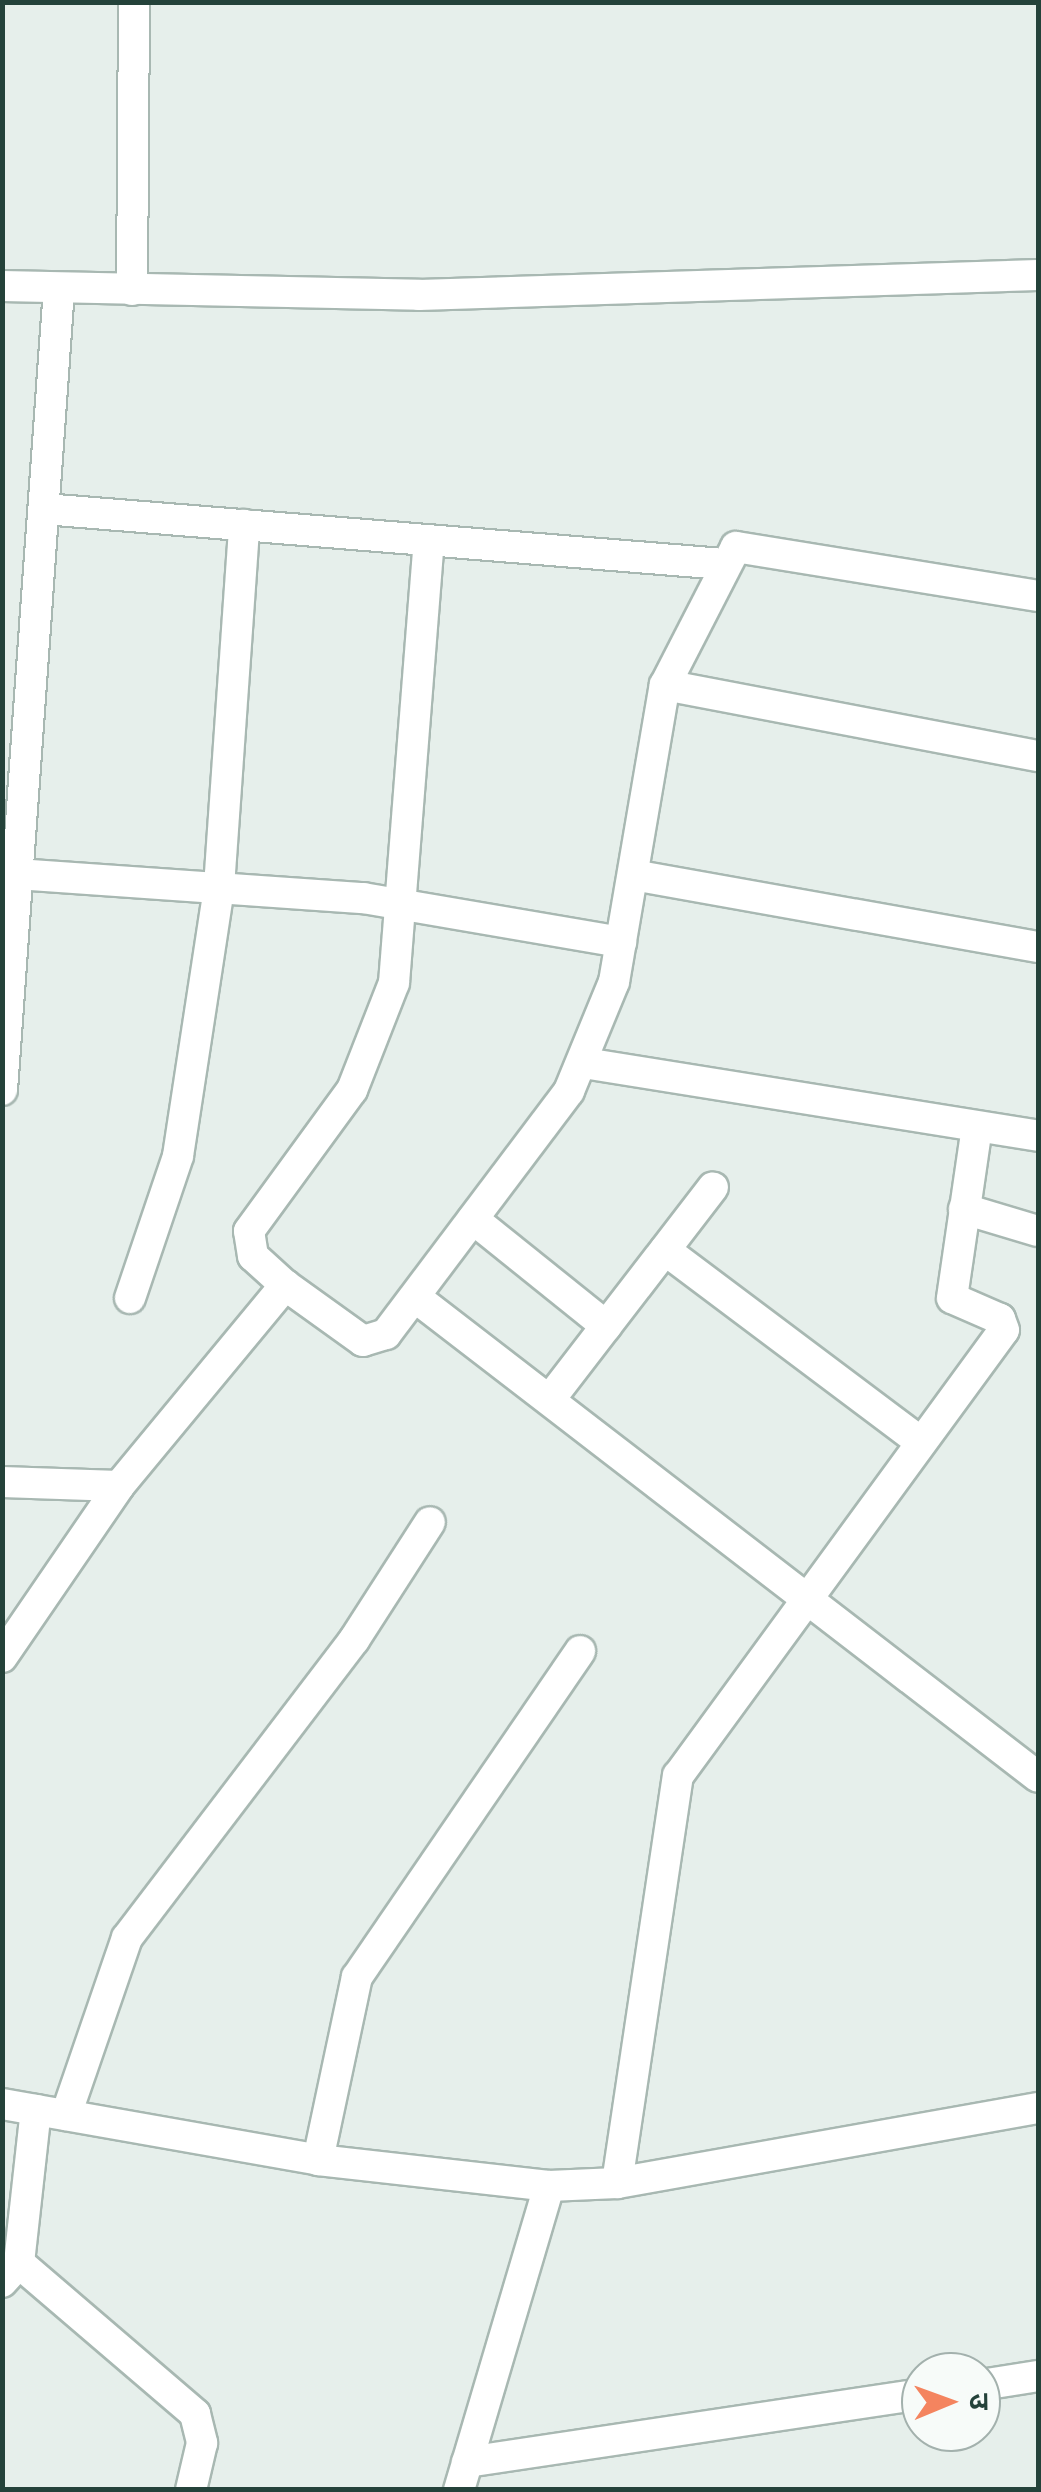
<!DOCTYPE html>
<meta charset="utf-8">
<style>
body{margin:0}
#map{position:relative;width:1041px;height:2492px;overflow:hidden;background:#e6efeb;font-family:Roboto,"Noto Sans Devanagari",sans-serif}
div>[style]{position:absolute}
.roads{filter:drop-shadow(2px 0 #a8b8b2) drop-shadow(-2px 0 #a8b8b2) drop-shadow(0 2px #a8b8b2) drop-shadow(0 -2px #a8b8b2)}
.minor>*{height:30px;margin:-15px;padding:0 15px;transform-origin:15px;border-radius:15px;background:#fff}
span{translate:-50% -50%;white-space:nowrap;text-align:center;line-height:1.15;-webkit-text-stroke:10px #f7fbf9;paint-order:stroke}
.frame{position:absolute;inset:0;border:5px solid #24423a;pointer-events:none}
.north{position:absolute;left:901px;top:2352px;width:100px;height:100px;box-sizing:border-box;background:#f7fbf9;border:2px solid #a3b1ad;border-radius:50%;rotate:89deg;font-size:28px;font-weight:700;line-height:40px;text-align:center;color:#24423a}
.north::after{content:'';display:block;margin:auto;width:35px;height:45px;background:#f4845f;clip-path:polygon(50% 0,100% 100%,50% 72%,0 100%)}
</style>
<div id="map">
<div class="roads">
<div class="minor">
<div style="left:2px;top:286px;width:417px;rotate:1.2deg"></div>
<div style="left:419px;top:295px;width:619px;rotate:-1.85deg"></div>
<div style="left:132px;top:290px;width:288px;rotate:-89.6deg"></div>
<div style="left:44px;top:509px;width:681px;rotate:4.63deg"></div>
<div style="left:665px;top:685px;width:380px;rotate:10.8deg"></div>
<div style="left:17px;top:874px;width:347px;rotate:4deg"></div>
<div style="left:363px;top:898px;width:262px;rotate:9.7deg"></div>
<div style="left:633px;top:875px;width:411px;rotate:10.1deg"></div>
<div style="left:584px;top:1063px;width:460px;rotate:9.1deg"></div>
<div style="left:2px;top:1090px;width:804px;rotate:-85.93deg"></div>
<div style="left:964px;top:1209px;width:77px;rotate:16.6deg"></div>
<div style="left:473px;top:1219px;width:171px;rotate:38.8deg"></div>
<div style="left:665px;top:1250px;width:320px;rotate:36.9deg"></div>
<div style="left:285px;top:1285px;width:43px;rotate:-137.8deg"></div>
<div style="left:253px;top:1256px;width:25px;rotate:-99deg"></div>
<div style="left:249px;top:1231px;width:175px;rotate:-53.9deg"></div>
<div style="left:352px;top:1090px;width:115px;rotate:-68.6deg"></div>
<div style="left:394px;top:983px;width:444px;rotate:-85.5deg"></div>
<div style="left:415px;top:1297px;width:786px;rotate:37.61deg"></div>
<div style="left:130px;top:1298px;width:150px;rotate:-71.3deg"></div>
<div style="left:178px;top:1156px;width:272px;rotate:-81.3deg"></div>
<div style="left:219px;top:887px;width:363px;rotate:-86deg"></div>
<div style="left:550px;top:1399px;width:267px;rotate:-52.4deg"></div>
<div style="left:2px;top:1482px;width:117px;rotate:2deg"></div>
<div style="left:2px;top:1657px;width:207px;rotate:-55.6deg"></div>
<div style="left:119px;top:1486px;width:261px;rotate:-50.4deg"></div>
<div style="left:285px;top:1285px;width:96px;rotate:35.7deg"></div>
<div style="left:363px;top:1341px;width:24px;rotate:-17deg"></div>
<div style="left:386px;top:1334px;width:304px;rotate:-53deg"></div>
<div style="left:569px;top:1091px;width:118px;rotate:-67.6deg"></div>
<div style="left:614px;top:982px;width:301px;rotate:-80.3deg"></div>
<div style="left:665px;top:685px;width:155px;rotate:-62.8deg"></div>
<div style="left:736px;top:547px;width:306px;rotate:9.2deg"></div>
<div style="left:2px;top:2104px;width:321px;rotate:10deg"></div>
<div style="left:318px;top:2160px;width:232px;rotate:6.4deg"></div>
<div style="left:549px;top:2186px;width:68px;rotate:-2.5deg"></div>
<div style="left:617px;top:2183px;width:428px;rotate:-10.1deg"></div>
<div style="left:66px;top:2115px;width:187px;rotate:-71deg"></div>
<div style="left:127px;top:1938px;width:375px;rotate:-52.7deg"></div>
<div style="left:354px;top:1640px;width:140px;rotate:-57.2deg"></div>
<div style="left:318px;top:2160px;width:187px;rotate:-78deg"></div>
<div style="left:357px;top:1977px;width:395px;rotate:-55.6deg"></div>
<div style="left:617px;top:2183px;width:412px;rotate:-81.5deg"></div>
<div style="left:678px;top:1776px;width:552px;rotate:-53.84deg"></div>
<div style="left:1004px;top:1330px;width:12px;rotate:-110deg"></div>
<div style="left:1000px;top:1319px;width:52px;rotate:-156.4deg"></div>
<div style="left:952px;top:1298px;width:173px;rotate:-81.7deg"></div>
<div style="left:19px;top:2263px;width:232px;rotate:40.6deg"></div>
<div style="left:195px;top:2414px;width:30px;rotate:76deg"></div>
<div style="left:202px;top:2443px;width:48px;rotate:103.2deg"></div>
<div style="left:2px;top:2282px;width:25px;rotate:-48deg"></div>
<div style="left:19px;top:2263px;width:154px;rotate:-83.7deg"></div>
<div style="left:981px;top:2385px;width:58px;rotate:-9deg"></div>
<div style="left:467px;top:2462px;width:459px;rotate:-8.5deg"></div>
<div style="left:459px;top:2490px;width:317px;rotate:-73.5deg"></div>
</div>
</div>
<div class="frame"></div>
<div class="north">उ</div>
</div>
